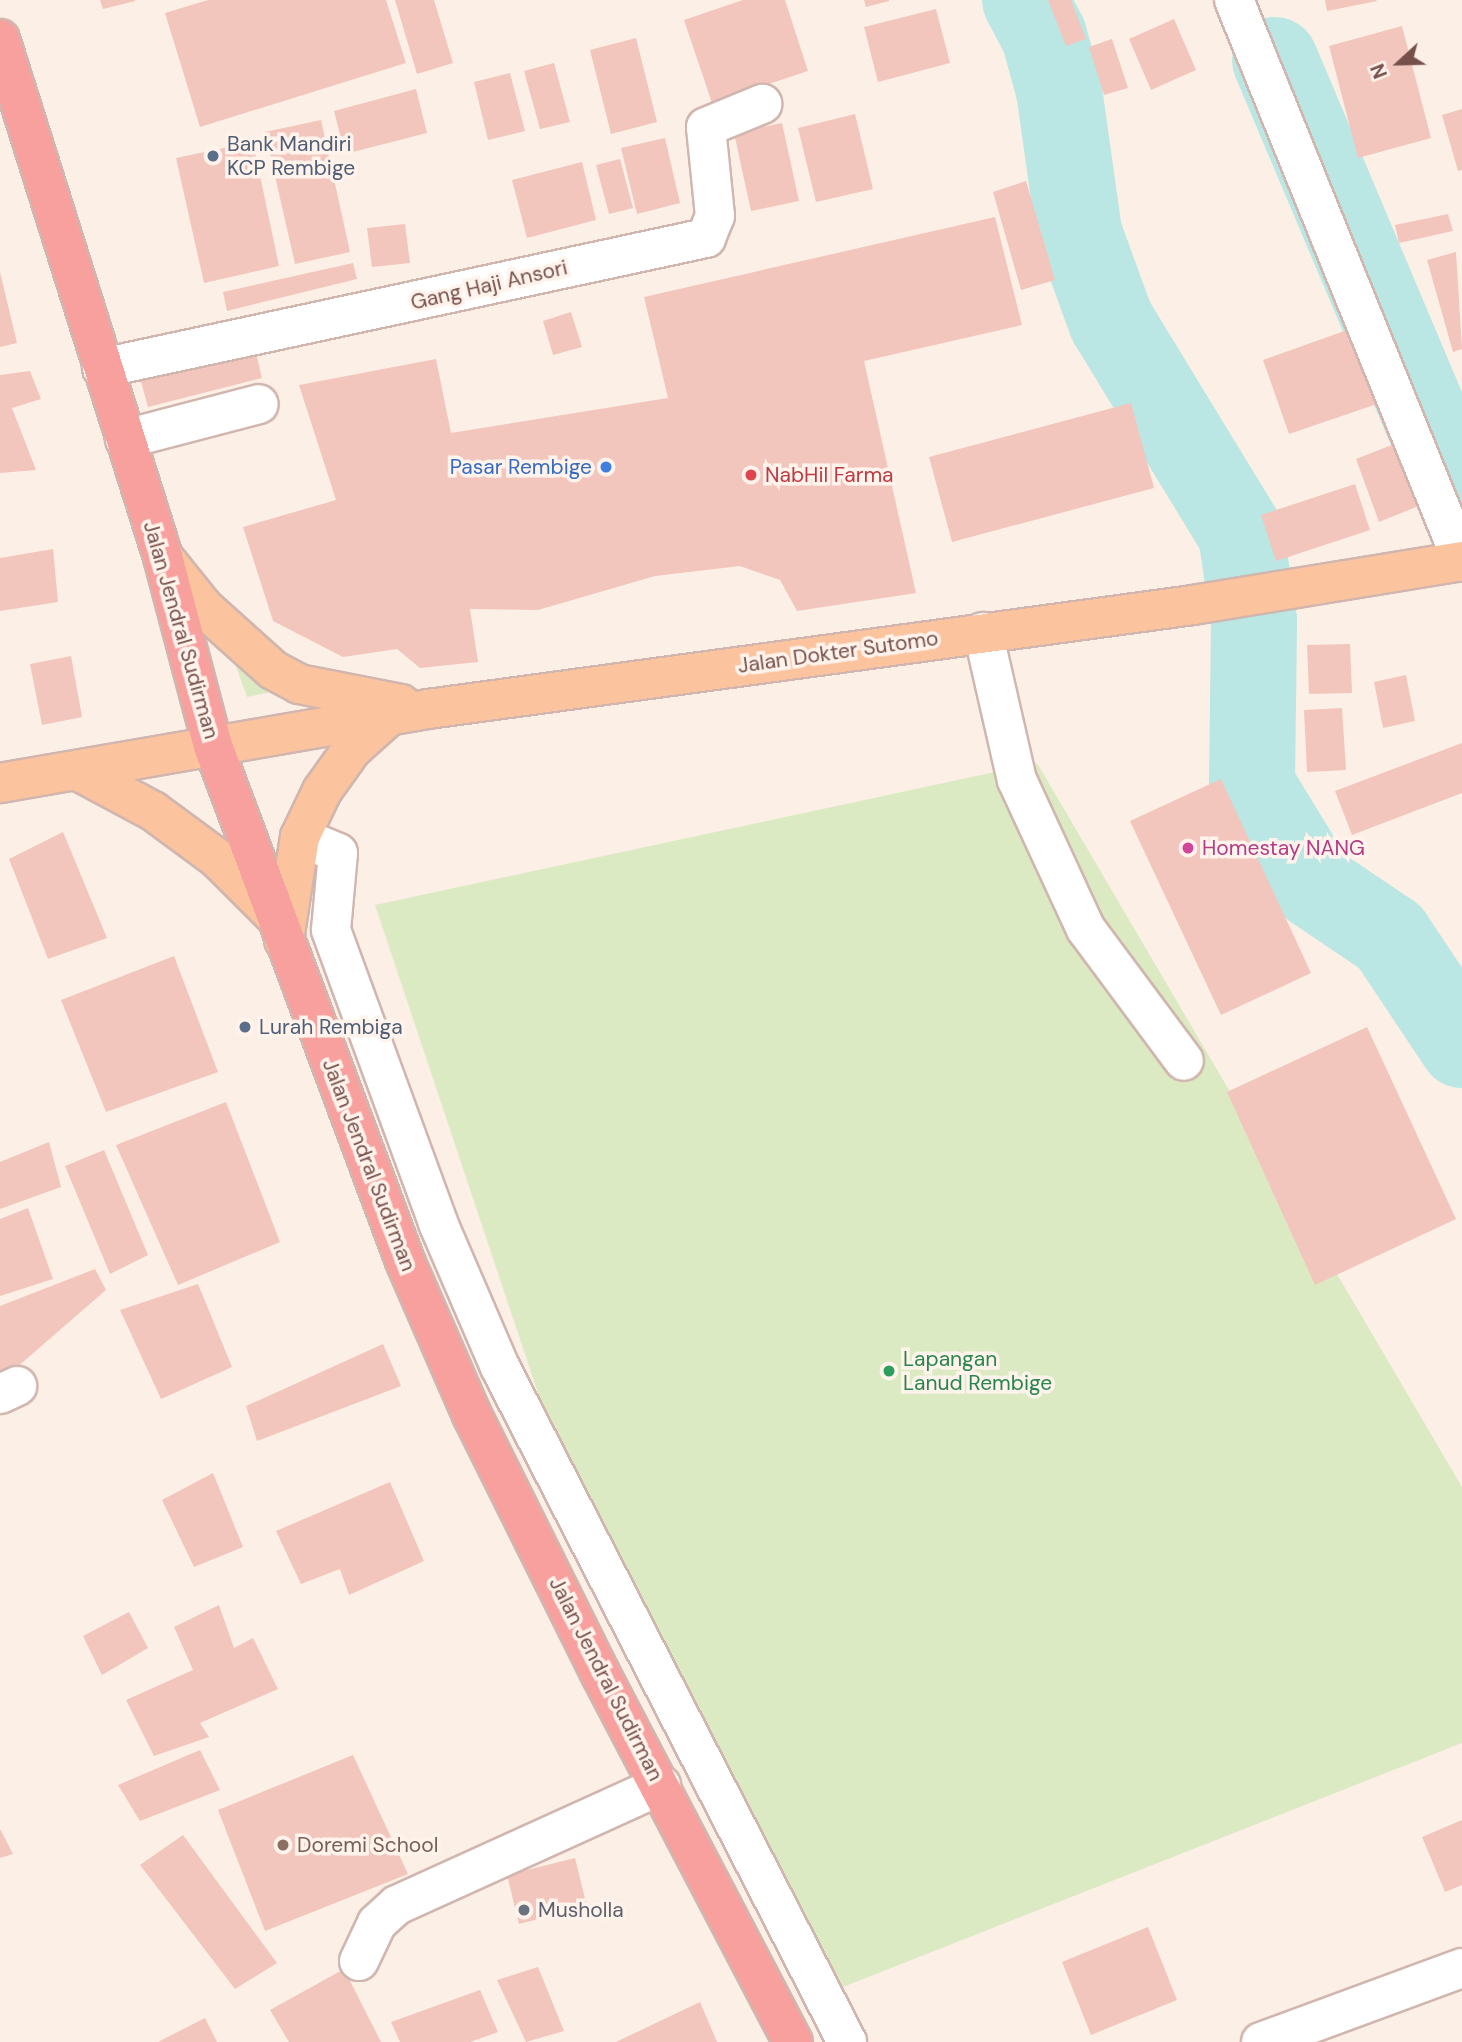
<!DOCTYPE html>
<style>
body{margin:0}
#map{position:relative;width:1462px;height:2042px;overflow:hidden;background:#fcefe6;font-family:"DM Sans",sans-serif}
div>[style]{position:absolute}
.green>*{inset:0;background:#dceac4}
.river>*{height:86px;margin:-43px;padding:0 43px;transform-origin:43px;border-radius:43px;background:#bae6e3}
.building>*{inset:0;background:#f2c6bd}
.roads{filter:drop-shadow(2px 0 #d0b6ae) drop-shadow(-2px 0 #d0b6ae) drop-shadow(0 2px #d0b6ae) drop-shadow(0 -2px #d0b6ae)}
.minor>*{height:38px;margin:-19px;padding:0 19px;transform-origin:19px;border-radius:19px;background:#fff}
.major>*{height:38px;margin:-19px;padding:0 19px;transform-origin:19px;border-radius:19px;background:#fbc49f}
.highway>*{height:38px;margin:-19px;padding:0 19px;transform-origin:19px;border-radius:19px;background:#f7a09d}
.dots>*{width:19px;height:19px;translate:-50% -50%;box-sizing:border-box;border:4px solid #fff3ec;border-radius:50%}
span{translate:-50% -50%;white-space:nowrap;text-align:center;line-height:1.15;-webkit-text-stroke:7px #fff3ec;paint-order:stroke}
.service-label{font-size:21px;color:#4e5e75}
.left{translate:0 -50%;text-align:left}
.street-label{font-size:21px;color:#76504a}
.shop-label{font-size:21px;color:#366cbe}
.right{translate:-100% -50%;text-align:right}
.health-label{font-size:21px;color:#be3a42}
.hotel-label{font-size:21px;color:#b23c85}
.leisure-label{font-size:21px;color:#27864d}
.education-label{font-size:21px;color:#785e54}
.worship-label{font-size:21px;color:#5b616d}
.north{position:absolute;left:1364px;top:28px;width:70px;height:70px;-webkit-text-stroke:5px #fff3ec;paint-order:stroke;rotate:248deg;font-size:19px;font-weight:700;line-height:28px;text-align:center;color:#76504a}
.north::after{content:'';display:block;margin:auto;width:24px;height:32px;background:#76504a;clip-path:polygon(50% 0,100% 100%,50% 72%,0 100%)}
</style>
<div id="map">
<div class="green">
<div style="clip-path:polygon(224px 633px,300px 686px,247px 697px)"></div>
<div style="clip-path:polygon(1037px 763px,1462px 1487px,1462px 1743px,843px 1987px,548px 1423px,375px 905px)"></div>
</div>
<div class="river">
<div style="left:1025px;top:0;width:41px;rotate:62.2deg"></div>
<div style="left:1044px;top:36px;width:56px;rotate:74.5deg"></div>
<div style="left:1059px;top:90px;width:144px;rotate:82deg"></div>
<div style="left:1079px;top:233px;width:94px;rotate:70deg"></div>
<div style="left:1111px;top:321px;width:250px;rotate:58.6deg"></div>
<div style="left:1241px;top:534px;width:88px;rotate:81.5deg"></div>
<div style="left:1254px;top:621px;width:164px;rotate:90.7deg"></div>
<div style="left:1252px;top:785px;width:117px;rotate:58.6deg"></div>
<div style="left:1313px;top:885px;width:93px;rotate:34deg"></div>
<div style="left:1390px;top:937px;width:130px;rotate:56.3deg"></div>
<div style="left:1275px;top:60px;width:481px;rotate:67.1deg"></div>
</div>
<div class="building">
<div style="clip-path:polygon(100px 0,135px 0,135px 1px,103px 9px)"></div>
<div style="clip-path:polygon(208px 0,386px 0,406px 63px,200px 127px,165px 13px)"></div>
<div style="clip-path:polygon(395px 0,434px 0,453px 63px,417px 74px)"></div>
<div style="clip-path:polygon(743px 0,785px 0,808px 71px,712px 103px,684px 20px)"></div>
<div style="clip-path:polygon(864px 0,889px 0,889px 1px,866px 7px)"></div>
<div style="clip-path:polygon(1048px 0,1071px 0,1086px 39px,1066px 46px)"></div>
<div style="clip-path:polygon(1325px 0,1376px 0,1377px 1px,1327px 11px)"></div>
<div style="clip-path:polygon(936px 9px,950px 63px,878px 82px,864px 27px)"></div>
<div style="clip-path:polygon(1174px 19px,1196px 70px,1151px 90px,1129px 39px)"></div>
<div style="clip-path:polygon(1402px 26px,1431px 138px,1358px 158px,1329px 46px)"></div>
<div style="clip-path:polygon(636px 38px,657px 122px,611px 134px,590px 50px)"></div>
<div style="clip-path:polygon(1112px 39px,1128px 88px,1104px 95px,1089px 47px)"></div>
<div style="clip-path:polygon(554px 63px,570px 122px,540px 129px,524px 71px)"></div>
<div style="clip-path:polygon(510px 73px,525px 131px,488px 140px,474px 82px)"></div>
<div style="clip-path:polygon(416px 89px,427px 133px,345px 154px,334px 111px)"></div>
<div style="clip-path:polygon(1462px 109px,1462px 170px,1458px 171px,1442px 115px)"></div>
<div style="clip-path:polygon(855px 114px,873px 189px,816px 202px,798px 128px)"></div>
<div style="clip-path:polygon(321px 120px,350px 252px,295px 264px,265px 132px)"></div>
<div style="clip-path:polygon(782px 123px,799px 201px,751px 211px,734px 133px)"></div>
<div style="clip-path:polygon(665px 138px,680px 203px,637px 214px,621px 148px)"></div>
<div style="clip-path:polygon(253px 142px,279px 266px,204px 283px,176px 158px)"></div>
<div style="clip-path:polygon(620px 159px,633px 208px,609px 214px,596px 165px)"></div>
<div style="clip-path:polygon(582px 162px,596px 220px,527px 238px,512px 180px)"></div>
<div style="clip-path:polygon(1026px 181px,1055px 280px,1021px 290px,993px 192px)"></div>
<div style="clip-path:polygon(1448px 214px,1453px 231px,1399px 243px,1395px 225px)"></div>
<div style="clip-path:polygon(995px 217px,1022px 325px,864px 361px,916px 593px,797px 611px,780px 580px,740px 566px,655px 576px,538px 610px,470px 609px,478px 662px,420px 668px,397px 649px,343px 657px,273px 621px,243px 527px,336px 500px,299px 385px,436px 359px,451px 433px,668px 398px,644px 297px)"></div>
<div style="clip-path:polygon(405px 224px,410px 263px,372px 267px,367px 228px)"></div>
<div style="clip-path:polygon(1456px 252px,1462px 349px,1453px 352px,1427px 260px)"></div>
<div style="clip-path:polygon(353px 263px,357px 279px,227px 311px,223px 292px)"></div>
<div style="clip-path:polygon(0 272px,17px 343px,0 347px)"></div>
<div style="clip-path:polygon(571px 312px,582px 347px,553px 355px,543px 321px)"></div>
<div style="clip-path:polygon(1350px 329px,1377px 404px,1289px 434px,1263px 360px)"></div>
<div style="clip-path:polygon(255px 349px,262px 378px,148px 407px,140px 378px)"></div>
<div style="clip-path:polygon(30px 371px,41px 399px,12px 408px,36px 470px,0 473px,0 375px)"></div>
<div style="clip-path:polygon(1131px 403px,1154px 488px,952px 542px,929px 457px)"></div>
<div style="clip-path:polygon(1407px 439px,1431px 501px,1379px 522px,1356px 459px)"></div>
<div style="clip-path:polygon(1355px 484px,1370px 530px,1276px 561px,1261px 515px)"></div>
<div style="clip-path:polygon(53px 549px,58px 602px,0 611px,0 558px)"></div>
<div style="clip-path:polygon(1350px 644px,1352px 693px,1309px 694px,1307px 645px)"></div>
<div style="clip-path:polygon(71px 656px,82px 717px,42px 725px,30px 664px)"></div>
<div style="clip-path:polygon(1406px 675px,1415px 721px,1383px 728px,1374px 682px)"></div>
<div style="clip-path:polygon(1342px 708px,1346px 770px,1307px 772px,1304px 710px)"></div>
<div style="clip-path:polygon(1462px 743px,1462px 793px,1352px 835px,1335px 791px)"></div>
<div style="clip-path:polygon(1221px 779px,1311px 973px,1221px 1015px,1130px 821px)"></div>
<div style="clip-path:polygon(63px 832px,107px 938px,48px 959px,9px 859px)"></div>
<div style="clip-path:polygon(174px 956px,218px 1072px,106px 1112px,61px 1000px)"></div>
<div style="clip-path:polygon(1367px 1027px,1456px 1219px,1315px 1285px,1227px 1092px)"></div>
<div style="clip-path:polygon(226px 1102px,280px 1242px,178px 1285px,116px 1145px)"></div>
<div style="clip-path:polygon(49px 1142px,61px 1187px,0 1209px,0 1162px)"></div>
<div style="clip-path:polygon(104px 1150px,148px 1255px,110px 1274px,65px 1166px)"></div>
<div style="clip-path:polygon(28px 1208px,53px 1279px,0 1296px,0 1219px)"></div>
<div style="clip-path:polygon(95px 1269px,106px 1290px,0 1382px,0 1306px)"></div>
<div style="clip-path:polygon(198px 1284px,232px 1367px,161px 1399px,120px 1310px)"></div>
<div style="clip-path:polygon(383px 1344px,401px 1386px,257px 1441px,246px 1406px)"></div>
<div style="clip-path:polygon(213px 1473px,243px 1547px,194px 1567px,162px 1500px)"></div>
<div style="clip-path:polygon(390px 1482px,424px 1561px,349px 1595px,340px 1569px,301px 1584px,276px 1531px)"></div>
<div style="clip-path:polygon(219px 1605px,234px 1648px,253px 1638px,278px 1689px,200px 1723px,209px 1737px,154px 1756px,126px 1700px,193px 1670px,174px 1627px)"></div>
<div style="clip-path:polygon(129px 1612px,148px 1648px,102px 1675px,83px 1636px)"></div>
<div style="clip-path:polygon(200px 1750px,220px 1790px,140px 1821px,118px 1785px)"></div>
<div style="clip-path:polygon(353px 1755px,408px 1874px,265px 1931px,218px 1810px)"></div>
<div style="clip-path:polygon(1462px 1820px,1462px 1885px,1445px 1892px,1422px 1837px)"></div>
<div style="clip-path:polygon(0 1829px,13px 1854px,0 1858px)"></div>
<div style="clip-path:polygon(183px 1835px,277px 1963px,235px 1989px,140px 1865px)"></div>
<div style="clip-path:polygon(575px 1858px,587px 1907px,519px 1924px,507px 1875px)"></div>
<div style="clip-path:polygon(1148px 1927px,1177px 2000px,1091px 2035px,1062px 1962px)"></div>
<div style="clip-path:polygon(538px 1967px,564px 2031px,526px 2042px,497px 1980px)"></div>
<div style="clip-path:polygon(344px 1969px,381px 2042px,289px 2042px,270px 2010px)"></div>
<div style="clip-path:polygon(480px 1990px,498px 2032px,470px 2042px,400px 2042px,391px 2022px)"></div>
<div style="clip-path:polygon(700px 2002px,717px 2042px,616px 2042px)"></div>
<div style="clip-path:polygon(205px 2018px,217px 2042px,158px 2042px)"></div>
</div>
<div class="roads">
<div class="minor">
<div style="left:1234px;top:0;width:606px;rotate:67.88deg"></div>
<div style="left:102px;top:368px;width:618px;rotate:-12.15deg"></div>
<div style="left:706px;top:238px;width:24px;rotate:-68deg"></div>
<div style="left:715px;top:216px;width:89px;rotate:-95.8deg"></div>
<div style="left:706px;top:127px;width:61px;rotate:-22.3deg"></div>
<div style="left:125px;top:439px;width:138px;rotate:-14.6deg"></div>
<div style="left:983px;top:632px;width:152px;rotate:77.1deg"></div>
<div style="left:1017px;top:780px;width:164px;rotate:65.2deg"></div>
<div style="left:1086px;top:929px;width:164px;rotate:53.4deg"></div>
<div style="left:300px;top:837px;width:41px;rotate:22.8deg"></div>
<div style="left:338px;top:853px;width:77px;rotate:95.2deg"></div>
<div style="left:331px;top:930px;width:312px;rotate:69.9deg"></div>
<div style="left:438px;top:1223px;width:157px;rotate:66.7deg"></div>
<div style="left:500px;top:1367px;width:759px;rotate:62.79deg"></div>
<div style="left:0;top:1394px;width:19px;rotate:-25deg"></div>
<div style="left:359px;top:1961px;width:42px;rotate:-64.7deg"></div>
<div style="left:377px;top:1923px;width:27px;rotate:-42deg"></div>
<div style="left:397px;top:1905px;width:290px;rotate:-24.4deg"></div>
<div style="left:1261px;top:2042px;width:214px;rotate:-20.2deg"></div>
</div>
<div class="major">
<div style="left:163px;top:557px;width:65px;rotate:51.2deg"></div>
<div style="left:204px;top:608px;width:93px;rotate:41.9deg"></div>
<div style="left:273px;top:670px;width:30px;rotate:28deg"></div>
<div style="left:299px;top:684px;width:104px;rotate:11.1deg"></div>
<div style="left:82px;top:773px;width:81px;rotate:28.2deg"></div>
<div style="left:153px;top:811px;width:81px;rotate:36.4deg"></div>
<div style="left:218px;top:859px;width:81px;rotate:45deg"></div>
<div style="left:0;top:783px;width:434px;rotate:-9.8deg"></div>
<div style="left:428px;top:709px;width:772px;rotate:-7.74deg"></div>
<div style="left:1193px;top:605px;width:273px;rotate:-9.3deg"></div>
<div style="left:284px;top:940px;width:104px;rotate:-81.2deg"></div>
<div style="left:300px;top:837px;width:51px;rotate:-64.4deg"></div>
<div style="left:322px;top:791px;width:52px;rotate:-54.5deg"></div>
<div style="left:352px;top:749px;width:51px;rotate:-41.8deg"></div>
</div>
<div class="highway">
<div style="left:0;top:39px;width:543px;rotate:72.53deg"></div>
<div style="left:163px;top:557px;width:196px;rotate:75.2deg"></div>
<div style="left:213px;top:746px;width:550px;rotate:69.55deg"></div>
<div style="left:405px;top:1261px;width:168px;rotate:66.5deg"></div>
<div style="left:472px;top:1415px;width:288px;rotate:63.6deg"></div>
<div style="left:600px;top:1673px;width:416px;rotate:62.4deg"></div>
</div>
</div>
<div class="dots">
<div style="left:213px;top:156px;background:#5c6f8a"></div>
<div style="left:606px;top:467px;background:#3f7fe0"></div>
<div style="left:751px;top:475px;background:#e0444e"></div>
<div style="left:1188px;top:848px;background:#d1479c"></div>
<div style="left:245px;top:1027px;background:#5c6f8a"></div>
<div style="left:889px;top:1371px;background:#2e9e5b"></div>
<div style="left:283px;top:1845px;background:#8d6e63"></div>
<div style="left:524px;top:1910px;background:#6b7280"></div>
</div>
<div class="service-label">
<span class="left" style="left:227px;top:156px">Bank Mandiri<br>KCP Rembige</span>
<span class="left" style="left:259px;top:1027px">Lurah Rembiga</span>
</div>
<div class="street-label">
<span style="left:489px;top:285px;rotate:-13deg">Gang Haji Ansori</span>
<span style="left:181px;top:630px;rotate:74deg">Jalan Jendral Sudirman</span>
<span style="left:838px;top:652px;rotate:-8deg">Jalan Dokter Sutomo</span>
<span style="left:369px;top:1165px;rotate:69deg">Jalan Jendral Sudirman</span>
<span style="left:606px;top:1679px;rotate:63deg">Jalan Jendral Sudirman</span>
</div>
<div class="shop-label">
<span class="right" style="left:592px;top:467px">Pasar Rembige</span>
</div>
<div class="health-label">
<span class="left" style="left:765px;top:475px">NabHil Farma</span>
</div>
<div class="hotel-label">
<span class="left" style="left:1202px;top:848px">Homestay NANG</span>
</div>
<div class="leisure-label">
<span class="left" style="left:903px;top:1371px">Lapangan<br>Lanud Rembige</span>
</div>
<div class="education-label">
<span class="left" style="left:297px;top:1845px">Doremi School</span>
</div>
<div class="worship-label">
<span class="left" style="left:538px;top:1910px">Musholla</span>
</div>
<div class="north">N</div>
</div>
